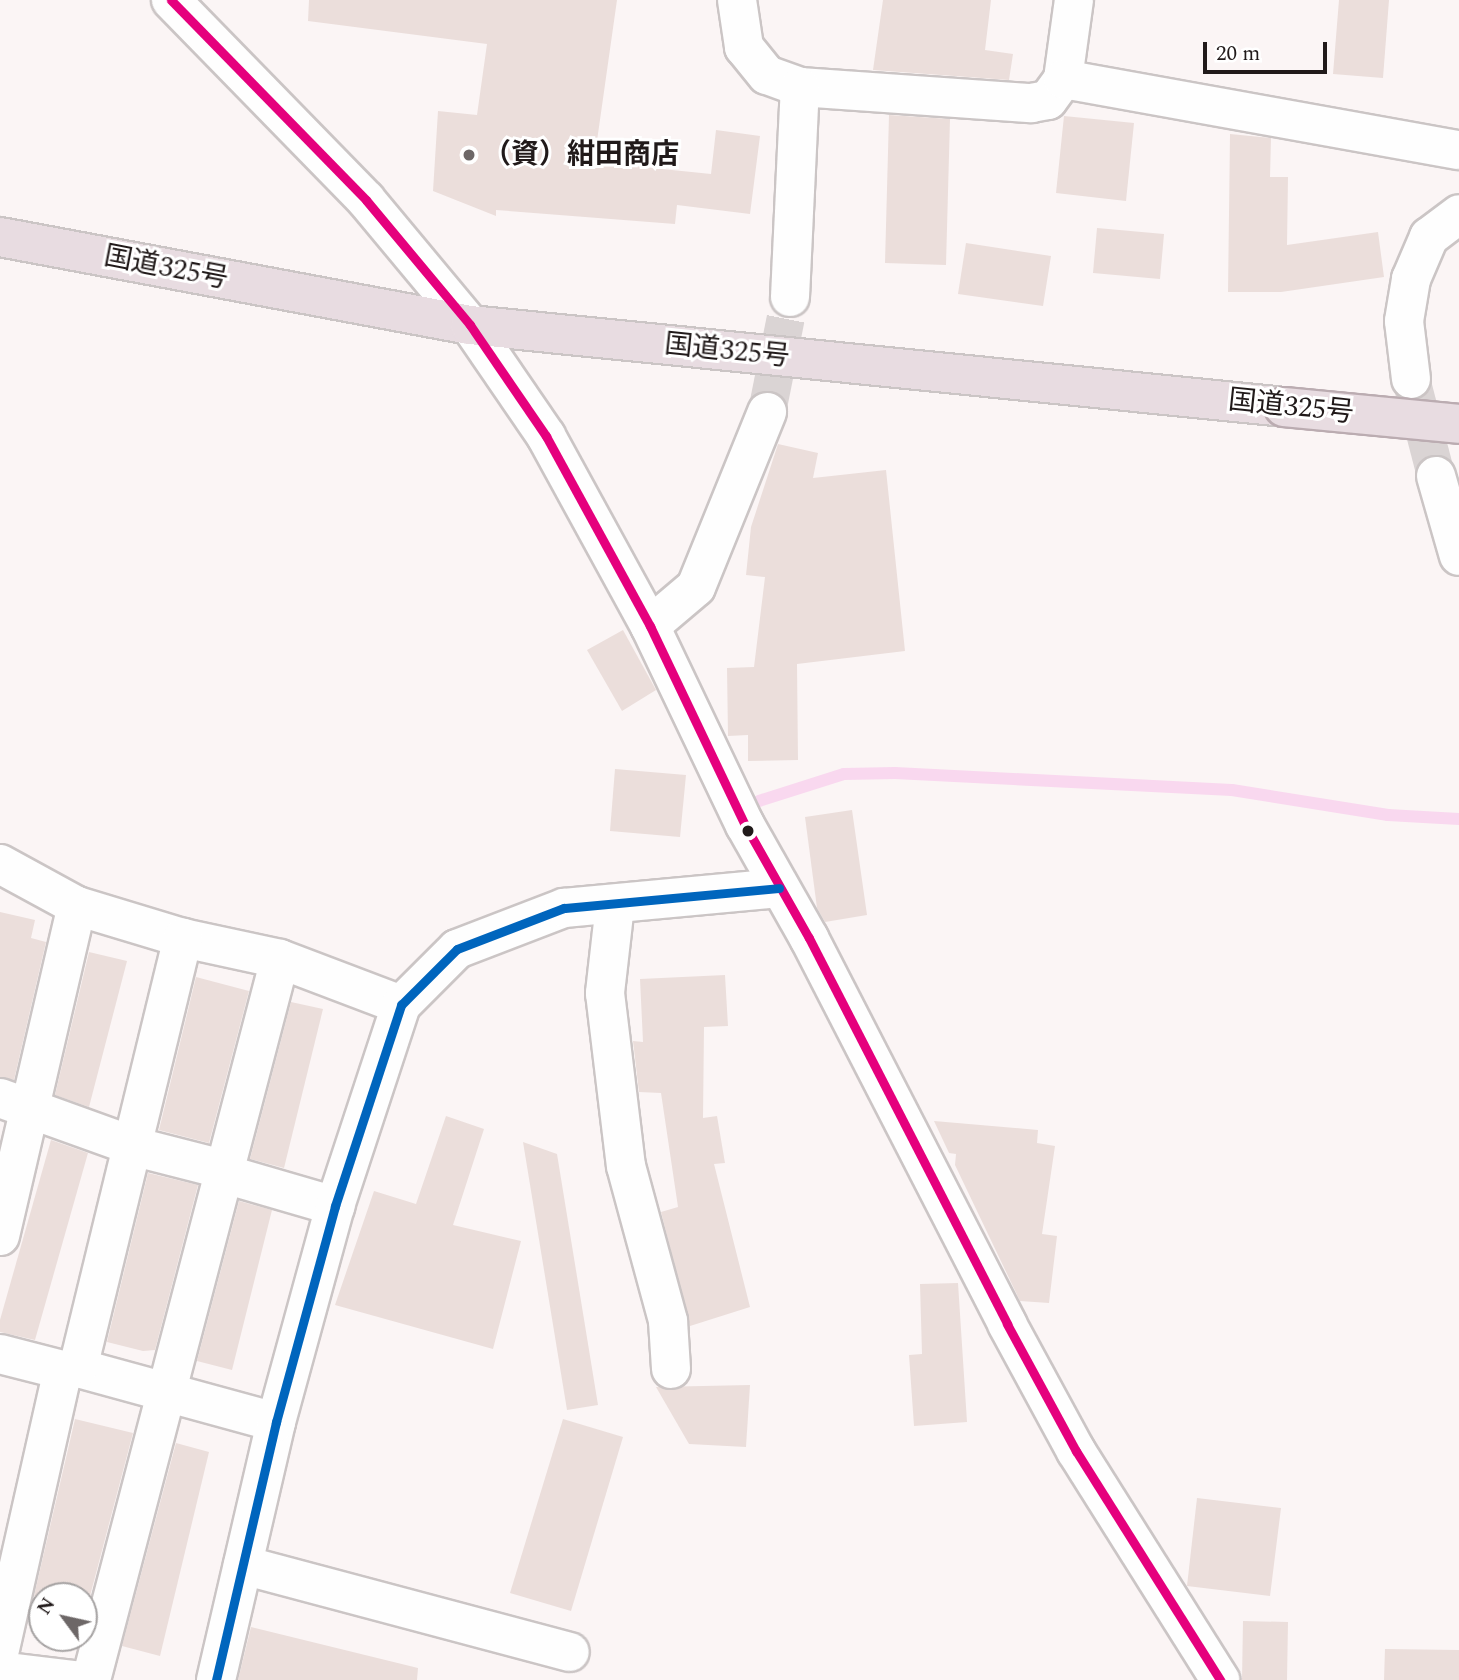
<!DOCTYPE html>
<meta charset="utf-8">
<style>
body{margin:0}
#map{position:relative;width:1459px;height:1680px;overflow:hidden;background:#fbf5f5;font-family:Spectral,"Noto Sans JP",serif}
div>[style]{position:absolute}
.stream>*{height:12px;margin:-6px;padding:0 6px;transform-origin:6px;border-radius:6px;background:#f9d8ef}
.building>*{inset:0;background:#ebdedb}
.minor-tunnel>*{height:38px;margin-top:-19px;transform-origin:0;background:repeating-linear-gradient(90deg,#dad4d4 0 38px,transparent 0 57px)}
.roads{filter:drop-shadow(2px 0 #cbc5c5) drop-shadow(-2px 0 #cbc5c5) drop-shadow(0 2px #cbc5c5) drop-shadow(0 -2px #cbc5c5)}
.minor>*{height:38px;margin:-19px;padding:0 19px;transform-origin:19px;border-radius:19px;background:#fefefe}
.highway>*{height:38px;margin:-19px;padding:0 19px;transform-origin:19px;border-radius:19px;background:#e8dce1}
.bridges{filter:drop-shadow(2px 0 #bbacb1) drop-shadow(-2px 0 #bbacb1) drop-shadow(0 2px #bbacb1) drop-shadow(0 -2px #bbacb1)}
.highway-bridge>*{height:38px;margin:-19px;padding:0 19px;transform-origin:19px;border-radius:19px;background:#e8dce1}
.bus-1>*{height:9px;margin:-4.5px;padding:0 4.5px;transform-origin:4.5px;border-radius:4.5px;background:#e5007d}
.bus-2>*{height:9px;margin:-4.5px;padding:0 4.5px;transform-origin:4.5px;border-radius:4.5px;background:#0065bd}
.dots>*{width:19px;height:19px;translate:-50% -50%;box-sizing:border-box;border:4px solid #fff;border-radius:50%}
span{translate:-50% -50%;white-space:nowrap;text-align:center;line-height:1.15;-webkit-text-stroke:6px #fff;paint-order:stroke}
.poi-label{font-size:28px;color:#211a1a;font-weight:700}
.left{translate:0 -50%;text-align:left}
.street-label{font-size:28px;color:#211a1a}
.north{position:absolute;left:28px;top:1582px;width:70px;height:70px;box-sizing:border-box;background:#fff;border:2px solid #a6a3a3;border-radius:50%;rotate:303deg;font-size:19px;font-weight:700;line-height:28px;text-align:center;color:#211a1a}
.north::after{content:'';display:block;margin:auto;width:24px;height:32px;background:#6d6767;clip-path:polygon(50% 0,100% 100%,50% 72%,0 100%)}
.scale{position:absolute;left:1203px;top:42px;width:124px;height:32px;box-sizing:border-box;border:4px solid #211a1a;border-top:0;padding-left:9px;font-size:21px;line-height:24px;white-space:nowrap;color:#211a1a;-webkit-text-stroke:5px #fff;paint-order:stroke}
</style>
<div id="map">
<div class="stream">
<div style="left:759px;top:801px;width:89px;rotate:-17.6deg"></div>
<div style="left:844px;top:774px;width:51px;rotate:-1.1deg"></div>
<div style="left:895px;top:773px;width:337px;rotate:2.9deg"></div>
<div style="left:1232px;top:790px;width:158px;rotate:9.1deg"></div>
<div style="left:1388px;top:815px;width:71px;rotate:3.2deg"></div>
</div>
<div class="building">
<div style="clip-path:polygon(309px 0,617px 0,594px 162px,711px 174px,716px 130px,760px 136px,750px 214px,677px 205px,675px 224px,496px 210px,496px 216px,433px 191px,438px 111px,477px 115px,487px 44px,308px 21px)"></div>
<div style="clip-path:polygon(883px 0,991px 0,985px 50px,1013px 54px,1009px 80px,873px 70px)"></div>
<div style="clip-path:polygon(1339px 0,1389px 0,1383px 78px,1333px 74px)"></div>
<div style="clip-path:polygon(889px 115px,950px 119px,946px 265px,885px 263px)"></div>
<div style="clip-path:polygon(1064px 116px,1134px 123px,1126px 201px,1056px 193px)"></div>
<div style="clip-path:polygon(1230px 134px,1271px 138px,1270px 177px,1288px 177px,1287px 245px,1378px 232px,1384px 277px,1281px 292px,1228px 292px)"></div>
<div style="clip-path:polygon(1097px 228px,1164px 234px,1160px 279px,1093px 273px)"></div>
<div style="clip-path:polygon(966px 243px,1051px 256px,1043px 306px,958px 294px)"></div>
<div style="clip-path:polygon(778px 444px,818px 453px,813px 478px,886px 470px,905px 651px,797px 664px,798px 760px,748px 761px,748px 735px,728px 736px,727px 668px,754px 667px,765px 577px,746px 575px,751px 527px)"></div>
<div style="clip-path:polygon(623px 630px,656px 690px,622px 711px,587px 650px)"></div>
<div style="clip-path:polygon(615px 769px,686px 775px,680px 837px,610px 831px)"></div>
<div style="clip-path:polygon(852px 810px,867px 915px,825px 922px,817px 908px,805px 817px)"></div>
<div style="clip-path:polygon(0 912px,35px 920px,31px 938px,46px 942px,14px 1080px,0 1077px)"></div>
<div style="clip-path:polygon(89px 952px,127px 961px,89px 1107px,55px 1095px)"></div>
<div style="clip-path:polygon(725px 975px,728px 1026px,704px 1027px,703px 1118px,717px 1116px,725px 1163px,714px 1164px,750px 1307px,690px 1326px,661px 1212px,678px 1207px,661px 1093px,639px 1092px,633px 1041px,643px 1042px,640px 979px)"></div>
<div style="clip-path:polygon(196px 977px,249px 991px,209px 1143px,159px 1130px)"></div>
<div style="clip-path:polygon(291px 1002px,323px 1009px,284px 1168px,250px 1159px)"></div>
<div style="clip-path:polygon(446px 1116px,484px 1129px,453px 1225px,521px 1241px,493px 1349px,335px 1305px,374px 1191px,416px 1204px)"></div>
<div style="clip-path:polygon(934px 1121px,1038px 1130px,1037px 1143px,1055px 1146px,1042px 1234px,1057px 1236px,1049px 1303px,1020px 1301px,955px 1165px,956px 1154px,949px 1153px)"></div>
<div style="clip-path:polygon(51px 1140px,88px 1153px,35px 1340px,0 1332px,0 1320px)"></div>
<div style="clip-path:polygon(523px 1142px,557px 1154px,598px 1405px,567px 1410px)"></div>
<div style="clip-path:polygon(148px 1173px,198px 1185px,155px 1350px,143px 1351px,107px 1342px)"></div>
<div style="clip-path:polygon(239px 1201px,272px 1210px,232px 1370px,197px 1361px)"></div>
<div style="clip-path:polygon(958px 1283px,967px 1422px,914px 1426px,909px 1355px,922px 1354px,920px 1284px)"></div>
<div style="clip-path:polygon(750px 1385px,746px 1447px,689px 1444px,656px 1387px)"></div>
<div style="clip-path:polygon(75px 1419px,133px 1433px,90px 1596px,34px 1596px)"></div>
<div style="clip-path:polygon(563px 1419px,623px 1437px,571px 1611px,510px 1593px)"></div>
<div style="clip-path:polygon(176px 1443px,209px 1452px,160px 1656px,122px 1646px)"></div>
<div style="clip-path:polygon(1197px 1498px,1281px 1508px,1270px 1596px,1187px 1586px)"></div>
<div style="clip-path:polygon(1243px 1621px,1288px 1622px,1287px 1680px,1242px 1680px)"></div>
<div style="clip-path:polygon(251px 1627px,418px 1668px,417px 1680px,238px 1680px)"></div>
<div style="clip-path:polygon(1385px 1649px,1459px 1650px,1459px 1680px,1384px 1680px)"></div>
</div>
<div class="minor-tunnel">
<div style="left:1411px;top:379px;width:100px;rotate:75.5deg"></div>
<div style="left:767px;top:412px;width:117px;rotate:-78.7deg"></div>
</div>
<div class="roads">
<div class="minor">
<div style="left:171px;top:0;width:279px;rotate:45.7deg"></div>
<div style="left:366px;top:200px;width:163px;rotate:50.2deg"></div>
<div style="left:470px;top:325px;width:135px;rotate:55.6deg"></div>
<div style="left:546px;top:436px;width:217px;rotate:61.3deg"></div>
<div style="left:650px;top:626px;width:221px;rotate:64.5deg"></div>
<div style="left:745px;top:825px;width:130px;rotate:60.5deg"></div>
<div style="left:809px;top:938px;width:434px;rotate:62.8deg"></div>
<div style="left:1007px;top:1324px;width:145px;rotate:61.5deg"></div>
<div style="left:1076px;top:1451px;width:271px;rotate:57.8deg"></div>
<div style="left:737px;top:0;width:48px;rotate:81.5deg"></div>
<div style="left:744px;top:47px;width:36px;rotate:51deg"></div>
<div style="left:767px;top:75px;width:35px;rotate:20deg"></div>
<div style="left:800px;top:87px;width:232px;rotate:4deg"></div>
<div style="left:1031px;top:103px;width:17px;rotate:-10deg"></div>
<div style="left:1048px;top:100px;width:26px;rotate:-54deg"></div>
<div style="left:1063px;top:79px;width:80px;rotate:-82.1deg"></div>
<div style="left:1063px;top:79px;width:402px;rotate:10.2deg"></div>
<div style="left:790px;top:297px;width:210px;rotate:-87.3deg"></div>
<div style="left:1411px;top:379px;width:58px;rotate:-96.9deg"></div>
<div style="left:1404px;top:321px;width:43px;rotate:-80.5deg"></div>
<div style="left:1411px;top:279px;width:46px;rotate:-66.8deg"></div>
<div style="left:1429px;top:237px;width:38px;rotate:-37deg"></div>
<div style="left:1436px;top:476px;width:83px;rotate:74deg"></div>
<div style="left:650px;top:626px;width:60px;rotate:-40.3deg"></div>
<div style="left:696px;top:587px;width:189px;rotate:-67.9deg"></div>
<div style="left:0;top:864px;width:88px;rotate:28.6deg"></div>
<div style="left:77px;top:906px;width:111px;rotate:16.8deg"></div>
<div style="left:183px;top:938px;width:99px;rotate:12.2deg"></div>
<div style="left:280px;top:959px;width:129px;rotate:20.8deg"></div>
<div style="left:615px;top:905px;width:89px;rotate:96.5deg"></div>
<div style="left:605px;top:993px;width:174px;rotate:83.1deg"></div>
<div style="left:626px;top:1166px;width:161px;rotate:74.8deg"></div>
<div style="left:668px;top:1321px;width:48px;rotate:86.4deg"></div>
<div style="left:0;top:1098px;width:145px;rotate:19.8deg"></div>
<div style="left:136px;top:1147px;width:93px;rotate:14.3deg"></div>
<div style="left:225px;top:1174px;width:115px;rotate:16.2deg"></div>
<div style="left:0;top:1236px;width:339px;rotate:-76.9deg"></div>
<div style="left:0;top:1354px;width:65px;rotate:14.3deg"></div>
<div style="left:63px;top:1370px;width:15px;rotate:-8deg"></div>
<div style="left:78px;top:1368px;width:205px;rotate:15.3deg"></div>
<div style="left:78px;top:1368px;width:443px;rotate:-76.3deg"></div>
<div style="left:243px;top:1565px;width:338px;rotate:14.9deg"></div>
<div style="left:0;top:1649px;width:286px;rotate:-77.3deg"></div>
<div style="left:0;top:1671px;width:75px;rotate:6.9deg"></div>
<div style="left:91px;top:1680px;width:745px;rotate:-75.31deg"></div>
<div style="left:216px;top:1680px;width:265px;rotate:-76.9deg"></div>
<div style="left:276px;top:1422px;width:224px;rotate:-74.7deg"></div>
<div style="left:335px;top:1206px;width:212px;rotate:-71.8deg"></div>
<div style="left:401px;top:1005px;width:79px;rotate:-45deg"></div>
<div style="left:457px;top:949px;width:115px;rotate:-21deg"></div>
<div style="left:564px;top:908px;width:216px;rotate:-5.3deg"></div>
</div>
<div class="highway">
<div style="left:0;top:237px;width:478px;rotate:10.6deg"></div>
<div style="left:470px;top:325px;width:818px;rotate:5.75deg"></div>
</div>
</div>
<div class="bridges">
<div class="highway-bridge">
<div style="left:1284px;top:407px;width:176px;rotate:5.5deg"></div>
</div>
</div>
<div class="bus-1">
<div style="left:171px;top:0;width:279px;rotate:45.7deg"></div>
<div style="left:366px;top:200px;width:163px;rotate:50.2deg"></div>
<div style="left:470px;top:325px;width:135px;rotate:55.6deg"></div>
<div style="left:546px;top:436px;width:217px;rotate:61.3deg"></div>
<div style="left:650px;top:626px;width:221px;rotate:64.5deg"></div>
<div style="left:745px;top:825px;width:130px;rotate:60.5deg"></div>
<div style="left:809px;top:938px;width:434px;rotate:62.8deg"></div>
<div style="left:1007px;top:1324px;width:145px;rotate:61.5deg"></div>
<div style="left:1076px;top:1451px;width:271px;rotate:57.8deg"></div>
</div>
<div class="bus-2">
<div style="left:216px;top:1680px;width:265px;rotate:-76.9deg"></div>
<div style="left:276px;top:1422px;width:224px;rotate:-74.7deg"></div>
<div style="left:335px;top:1206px;width:212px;rotate:-71.8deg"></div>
<div style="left:401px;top:1005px;width:79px;rotate:-45deg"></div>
<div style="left:457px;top:949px;width:115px;rotate:-21deg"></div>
<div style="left:564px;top:908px;width:216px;rotate:-5.3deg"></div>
</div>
<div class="dots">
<div style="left:469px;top:155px;background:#6d6767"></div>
<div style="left:748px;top:831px;background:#211a1a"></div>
</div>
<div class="poi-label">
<span class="left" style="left:483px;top:155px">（資）紺田商店</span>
</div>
<div class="street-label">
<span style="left:166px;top:268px;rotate:11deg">国道325号</span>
<span style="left:727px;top:351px;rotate:6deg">国道325号</span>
<span style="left:1291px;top:407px;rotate:6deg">国道325号</span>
</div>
<div class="north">N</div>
<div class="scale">20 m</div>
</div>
